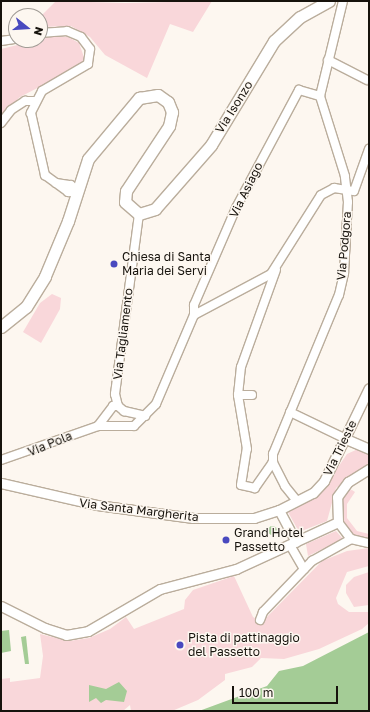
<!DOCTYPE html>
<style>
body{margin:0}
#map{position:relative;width:370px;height:712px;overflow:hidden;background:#fdf7f0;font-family:"Golos Text",sans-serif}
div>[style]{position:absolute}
.green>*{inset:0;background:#f9d7da}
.water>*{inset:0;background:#a4cc96}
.round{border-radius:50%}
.roads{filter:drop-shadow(1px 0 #baad9c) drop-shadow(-1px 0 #baad9c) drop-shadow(0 1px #baad9c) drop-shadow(0 -1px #baad9c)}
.minor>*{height:8px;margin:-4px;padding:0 4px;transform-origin:4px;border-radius:4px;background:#fff}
.tertiary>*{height:9px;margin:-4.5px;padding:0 4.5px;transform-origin:4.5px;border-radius:4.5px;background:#fff}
.secondary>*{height:11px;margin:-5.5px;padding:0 5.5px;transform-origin:5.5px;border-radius:5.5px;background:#fff}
.dots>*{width:11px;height:11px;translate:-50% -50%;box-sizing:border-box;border:2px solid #fdf7f0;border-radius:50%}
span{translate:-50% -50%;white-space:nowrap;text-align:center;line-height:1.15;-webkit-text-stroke:3px #fdf7f0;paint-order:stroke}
.street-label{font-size:12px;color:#17130d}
.poi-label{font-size:12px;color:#17130d}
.left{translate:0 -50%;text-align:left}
.frame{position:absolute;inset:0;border:2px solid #17130d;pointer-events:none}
.north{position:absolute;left:8px;top:8px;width:40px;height:40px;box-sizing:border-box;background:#fdf7f0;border:1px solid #a19c95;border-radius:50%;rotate:107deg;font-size:11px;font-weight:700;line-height:16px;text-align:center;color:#17130d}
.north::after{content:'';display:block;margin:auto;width:14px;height:18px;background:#4949bf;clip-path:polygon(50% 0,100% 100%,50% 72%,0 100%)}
.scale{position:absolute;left:232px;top:686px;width:106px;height:18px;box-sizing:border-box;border:2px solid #17130d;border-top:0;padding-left:5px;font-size:12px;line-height:14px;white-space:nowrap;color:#17130d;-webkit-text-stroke:3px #fdf7f0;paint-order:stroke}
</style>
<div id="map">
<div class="green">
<div style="clip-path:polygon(56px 1px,125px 3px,212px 1px,193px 32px,170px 24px,147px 78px,105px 55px,90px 37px,71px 26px,40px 27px,40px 17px)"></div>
<div style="clip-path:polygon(54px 36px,68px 37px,79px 43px,85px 60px,76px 68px,20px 97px,1px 115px,1px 49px)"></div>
<div style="clip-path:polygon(52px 294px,61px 298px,60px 309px,41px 343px,23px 332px,40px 303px)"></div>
<div style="clip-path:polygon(358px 449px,369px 453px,369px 463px,336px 488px,327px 521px,299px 532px,288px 512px,322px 491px,347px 454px)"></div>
<div style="clip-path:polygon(352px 490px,355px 492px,347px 504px,347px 518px,357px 531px,369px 534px,369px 541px,352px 536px,342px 523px,342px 499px,346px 491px)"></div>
<div style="clip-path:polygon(336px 531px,343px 539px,308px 556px,306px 544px)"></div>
<div style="clip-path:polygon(369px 548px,369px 566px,347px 572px,336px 598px,338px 604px,349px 612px,369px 612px,369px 623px,362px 629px,319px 649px,284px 659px,261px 658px,252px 667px,225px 674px,225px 680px,198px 700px,172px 711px,131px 711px,130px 705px,123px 711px,1px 711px,1px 679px,10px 678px,10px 682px,40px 678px,43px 656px,40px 634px,69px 641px,89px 638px,110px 629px,126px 617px,134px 629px,184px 609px,185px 600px,193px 590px,234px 576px,253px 617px,262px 622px,322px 561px,347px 551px)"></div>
<div style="clip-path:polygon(369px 572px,369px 605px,354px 607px,346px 593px,346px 585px,354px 577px)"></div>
</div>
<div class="water">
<div class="round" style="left:267.5px;top:525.5px;width:9px;height:9px"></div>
<div style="clip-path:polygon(9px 630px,11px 651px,1px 653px,1px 631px)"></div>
<div style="clip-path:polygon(369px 632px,369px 711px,199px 711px,267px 686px,279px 671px,303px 666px)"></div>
<div style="clip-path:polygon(26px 636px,29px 664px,25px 664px,21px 637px)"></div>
<div style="clip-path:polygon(119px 682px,127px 691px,124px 702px,106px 700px,101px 703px,96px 698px,89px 702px,89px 685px,106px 689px)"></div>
</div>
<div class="roads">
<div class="minor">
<div style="left:40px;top:33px;width:27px;rotate:-4deg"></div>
<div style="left:67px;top:31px;width:15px;rotate:23deg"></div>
<div style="left:81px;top:37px;width:15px;rotate:53deg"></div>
<div style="left:90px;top:49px;width:15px;rotate:98deg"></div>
<div style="left:88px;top:64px;width:53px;rotate:149.6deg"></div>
<div style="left:42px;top:91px;width:25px;rotate:117deg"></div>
<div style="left:31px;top:113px;width:64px;rotate:77.3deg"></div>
<div style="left:45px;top:175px;width:29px;rotate:36deg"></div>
<div style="left:68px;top:192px;width:9px"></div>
<div style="left:1px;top:41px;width:15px;rotate:-8deg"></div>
<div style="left:328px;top:60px;width:44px;rotate:27.1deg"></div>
<div style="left:1px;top:123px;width:16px;rotate:-52deg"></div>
<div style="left:11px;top:110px;width:17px;rotate:-33deg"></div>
<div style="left:25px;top:101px;width:10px"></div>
<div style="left:56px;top:183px;width:15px;rotate:8deg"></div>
<div style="left:71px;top:185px;width:9px;rotate:49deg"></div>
<div style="left:139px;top:214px;width:182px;rotate:97.6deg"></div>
<div style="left:115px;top:394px;width:12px;rotate:76deg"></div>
<div style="left:118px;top:406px;width:8px;rotate:40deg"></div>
<div style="left:124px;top:411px;width:22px;rotate:13deg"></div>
<div style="left:194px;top:315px;width:10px;rotate:-90deg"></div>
<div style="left:194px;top:305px;width:106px;rotate:-66.6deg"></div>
<div style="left:236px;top:208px;width:134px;rotate:-61.9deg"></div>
<div style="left:299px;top:90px;width:22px;rotate:16deg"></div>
<div style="left:238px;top:395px;width:14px"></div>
<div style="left:290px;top:412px;width:62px;rotate:25.7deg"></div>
<div style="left:98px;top:426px;width:25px;rotate:-53deg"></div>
<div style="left:113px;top:406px;width:5px"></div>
<div style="left:1px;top:460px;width:103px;rotate:-19.3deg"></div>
<div style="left:98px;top:426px;width:36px"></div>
<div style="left:134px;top:426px;width:31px;rotate:-45deg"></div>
<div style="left:156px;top:404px;width:97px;rotate:-66.9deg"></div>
<div style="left:194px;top:315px;width:87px;rotate:-28deg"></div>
<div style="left:271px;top:274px;width:93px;rotate:-57.7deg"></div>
<div style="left:321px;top:195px;width:15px;rotate:-28deg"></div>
<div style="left:334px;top:188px;width:20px;rotate:9deg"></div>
<div style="left:354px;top:191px;width:45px;rotate:-70.3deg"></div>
<div style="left:273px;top:462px;width:32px;rotate:125deg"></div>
<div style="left:255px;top:488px;width:14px;rotate:-168deg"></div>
<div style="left:241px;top:485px;width:36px;rotate:-81deg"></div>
<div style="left:247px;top:449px;width:55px;rotate:-99.5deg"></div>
<div style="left:238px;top:395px;width:28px;rotate:-84deg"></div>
<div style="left:241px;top:367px;width:103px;rotate:-70.2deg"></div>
<div style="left:297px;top:501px;width:19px;rotate:-129deg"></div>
<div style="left:285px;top:486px;width:27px;rotate:-117deg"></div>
<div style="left:273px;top:462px;width:8px;rotate:-90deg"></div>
<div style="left:273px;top:454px;width:172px;rotate:-67.5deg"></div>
<div style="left:339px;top:295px;width:23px;rotate:-77deg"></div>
<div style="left:344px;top:273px;width:71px;rotate:-86.8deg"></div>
<div style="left:348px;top:202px;width:26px;rotate:-97deg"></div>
<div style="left:345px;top:176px;width:84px;rotate:-107.4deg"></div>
<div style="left:320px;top:96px;width:98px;rotate:-76.4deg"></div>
<div style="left:338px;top:522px;width:21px;rotate:53deg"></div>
<div style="left:351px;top:539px;width:18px;rotate:13deg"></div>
<div style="left:290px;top:545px;width:28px;rotate:60deg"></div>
<div style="left:260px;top:620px;width:9px;rotate:-69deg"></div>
<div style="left:263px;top:612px;width:71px;rotate:-46.1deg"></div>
<div style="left:312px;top:561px;width:45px;rotate:-29.4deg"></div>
</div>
<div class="tertiary">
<div style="left:346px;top:439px;width:25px;rotate:23deg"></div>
<div style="left:1px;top:483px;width:98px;rotate:12.9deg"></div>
<div style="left:97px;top:505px;width:97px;rotate:7.7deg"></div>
<div style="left:193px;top:518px;width:61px"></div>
<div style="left:254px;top:518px;width:26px;rotate:-18deg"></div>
<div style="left:279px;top:510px;width:38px;rotate:-27deg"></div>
<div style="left:313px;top:493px;width:16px;rotate:-47deg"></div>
<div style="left:324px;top:481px;width:103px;rotate:-64.2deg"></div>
<div style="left:279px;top:510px;width:36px;rotate:62deg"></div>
<div style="left:1px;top:606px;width:49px;rotate:26.6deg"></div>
<div style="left:45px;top:628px;width:22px;rotate:18deg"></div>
<div style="left:66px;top:635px;width:22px;rotate:-10deg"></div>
<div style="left:88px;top:631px;width:83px;rotate:-30.3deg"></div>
<div style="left:160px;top:589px;width:79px;rotate:-14.7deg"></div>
<div style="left:236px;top:569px;width:112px;rotate:-24.7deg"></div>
<div style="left:338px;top:522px;width:25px;rotate:-92deg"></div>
<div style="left:337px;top:497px;width:19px;rotate:-54deg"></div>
<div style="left:348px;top:482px;width:25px;rotate:-32deg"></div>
</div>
<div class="secondary">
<div style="left:1px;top:327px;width:32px;rotate:-39deg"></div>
<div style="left:26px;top:307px;width:36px;rotate:-58deg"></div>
<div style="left:45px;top:276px;width:60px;rotate:-67.3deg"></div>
<div style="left:68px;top:221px;width:65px;rotate:-72.1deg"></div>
<div style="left:88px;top:159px;width:80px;rotate:-50.1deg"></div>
<div style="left:139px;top:98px;width:19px;rotate:-9deg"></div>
<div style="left:158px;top:95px;width:12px;rotate:35deg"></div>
<div style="left:168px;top:102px;width:11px;rotate:68deg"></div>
<div style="left:172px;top:112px;width:14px;rotate:102deg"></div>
<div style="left:169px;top:126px;width:78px;rotate:123.5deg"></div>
<div style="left:126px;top:191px;width:11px;rotate:95deg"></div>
<div style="left:125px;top:202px;width:18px;rotate:41deg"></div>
<div style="left:139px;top:214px;width:17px;rotate:-17deg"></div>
<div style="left:155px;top:209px;width:85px;rotate:-48.8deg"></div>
<div style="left:211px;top:145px;width:122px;rotate:-58.8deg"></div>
<div style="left:274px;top:41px;width:35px;rotate:-43deg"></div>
<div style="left:300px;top:17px;width:33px;rotate:-29deg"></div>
</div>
</div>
<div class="dots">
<div style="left:114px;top:264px;background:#4949bf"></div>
<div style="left:226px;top:540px;background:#4949bf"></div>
<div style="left:180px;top:645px;background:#4949bf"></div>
</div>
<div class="street-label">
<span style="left:234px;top:107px;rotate:-58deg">Via Isonzo</span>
<span style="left:246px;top:190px;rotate:-64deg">Via Asiago</span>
<span style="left:344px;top:246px;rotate:-85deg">Via Podgora</span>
<span style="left:123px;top:334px;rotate:-83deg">Via Tagliamento</span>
<span style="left:50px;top:444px;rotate:-22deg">Via Pola</span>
<span style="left:340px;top:448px;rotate:-64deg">Via Trieste</span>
<span style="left:139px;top:510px;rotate:7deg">Via Santa Margherita</span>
</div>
<div class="poi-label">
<span class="left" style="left:122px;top:264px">Chiesa di Santa<br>Maria dei Servi</span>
<span class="left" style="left:234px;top:540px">Grand Hotel<br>Passetto</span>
<span class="left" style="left:188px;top:645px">Pista di pattinaggio<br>del Passetto</span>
</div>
<div class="frame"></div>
<div class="north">N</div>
<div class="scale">100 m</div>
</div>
